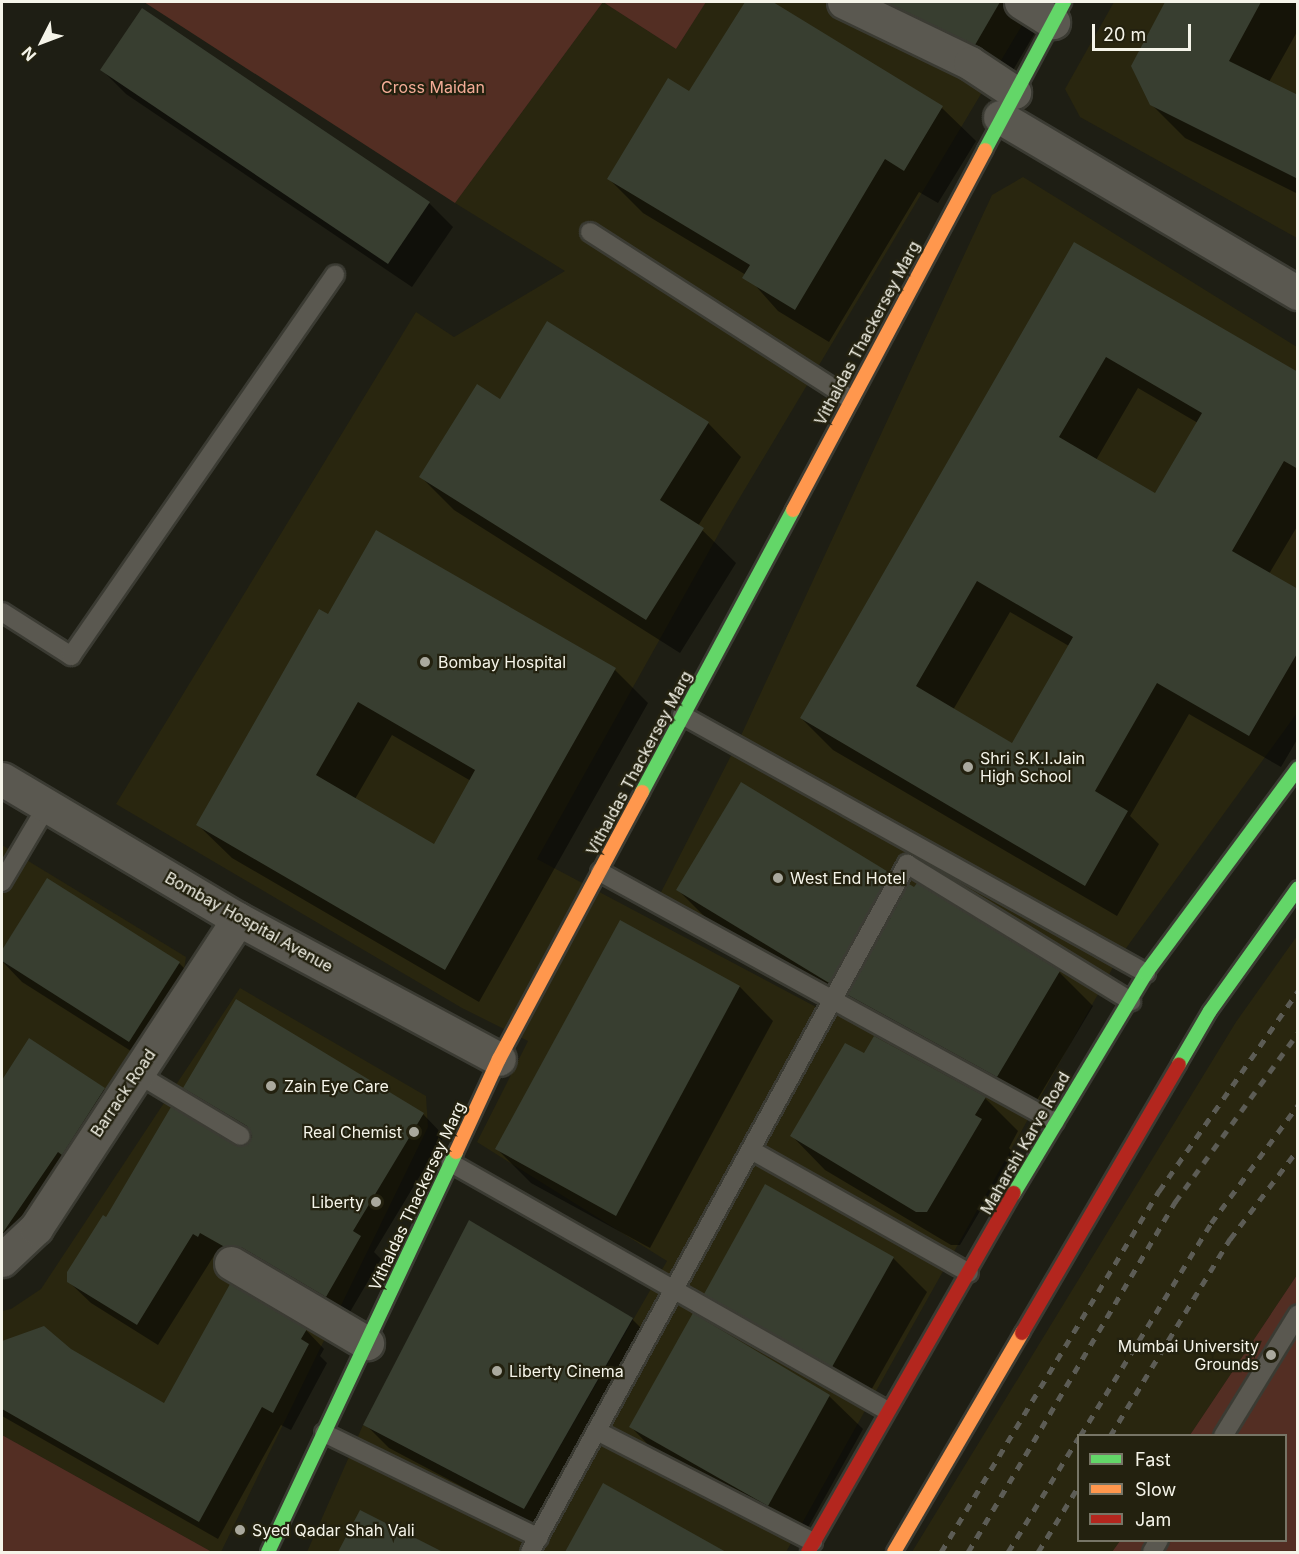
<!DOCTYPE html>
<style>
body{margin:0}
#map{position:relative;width:1299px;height:1554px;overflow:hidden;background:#1e1e14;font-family:Inter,sans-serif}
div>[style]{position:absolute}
.built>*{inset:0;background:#29260f}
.green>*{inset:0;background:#532e23}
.shadow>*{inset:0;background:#0007}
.building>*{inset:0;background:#383e30}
.roads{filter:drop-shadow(2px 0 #3b3b33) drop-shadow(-2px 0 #3b3b33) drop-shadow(0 2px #3b3b33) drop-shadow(0 -2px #3b3b33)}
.lane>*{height:18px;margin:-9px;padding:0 9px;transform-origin:9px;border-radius:9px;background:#5a5850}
.street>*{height:33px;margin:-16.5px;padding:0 16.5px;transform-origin:16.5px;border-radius:16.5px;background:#5a5850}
.fast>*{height:14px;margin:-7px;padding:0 7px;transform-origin:7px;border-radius:7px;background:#63d668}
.slow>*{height:14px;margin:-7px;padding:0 7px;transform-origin:7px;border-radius:7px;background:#ff974d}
.jam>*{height:14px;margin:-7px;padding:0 7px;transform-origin:7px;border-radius:7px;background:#b3261e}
.rail>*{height:4.5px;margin-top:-2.25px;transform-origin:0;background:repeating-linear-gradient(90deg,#5c5c55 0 8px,transparent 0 16px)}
.dots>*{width:16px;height:16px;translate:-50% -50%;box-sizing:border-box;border:3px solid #23210f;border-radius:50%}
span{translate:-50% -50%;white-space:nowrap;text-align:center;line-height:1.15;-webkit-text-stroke:4.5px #23210f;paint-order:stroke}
.park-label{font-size:16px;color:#f4ac97}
.street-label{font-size:16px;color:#f5f4e9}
.poi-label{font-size:16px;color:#f5f4e9}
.left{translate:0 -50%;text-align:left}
.right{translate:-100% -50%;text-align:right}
.frame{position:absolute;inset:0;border:3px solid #f5f4e9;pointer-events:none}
.legend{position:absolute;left:1077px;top:1434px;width:210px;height:108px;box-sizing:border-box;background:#23210f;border:2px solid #777566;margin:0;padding:8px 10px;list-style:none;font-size:18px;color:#f5f4e9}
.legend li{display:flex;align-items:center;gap:12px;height:30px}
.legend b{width:30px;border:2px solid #777566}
.north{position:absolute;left:12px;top:12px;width:60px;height:60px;-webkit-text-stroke:4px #23210f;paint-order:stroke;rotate:228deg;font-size:16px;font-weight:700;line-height:24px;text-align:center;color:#f5f4e9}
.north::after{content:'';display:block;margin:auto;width:21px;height:27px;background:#f5f4e9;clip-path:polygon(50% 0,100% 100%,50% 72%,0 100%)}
.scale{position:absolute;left:1092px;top:24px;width:99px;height:27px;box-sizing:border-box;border:3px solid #f5f4e9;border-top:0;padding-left:8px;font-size:18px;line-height:21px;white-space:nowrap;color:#f5f4e9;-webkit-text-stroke:4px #23210f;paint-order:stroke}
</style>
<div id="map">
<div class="built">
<div style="clip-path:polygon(603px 2px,676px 49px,706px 2px,1036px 2px,727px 519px,537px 859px,818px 1008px,825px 996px,656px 902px,738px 742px,992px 195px,1023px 177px,1297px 347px,1297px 713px,1116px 962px,786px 1552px,307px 1552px,363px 1425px,524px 1509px,667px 1261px,477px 1142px,528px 1041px,462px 1008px,116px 804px,416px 312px,454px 337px,565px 271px,455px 203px)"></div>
<div style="clip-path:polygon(1114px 2px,1297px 2px,1297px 238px,1080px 117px,1065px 89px)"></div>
<div style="clip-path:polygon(2px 845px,186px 957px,182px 981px,2px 1252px)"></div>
<div style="clip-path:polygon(1297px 936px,1297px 1275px,1190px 1435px,1078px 1436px,1078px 1540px,1120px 1541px,1112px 1552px,912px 1552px,1236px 1022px)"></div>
<div style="clip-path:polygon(240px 988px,426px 1096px,428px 1127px,221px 1552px,212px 1552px,2px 1435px,2px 1311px,11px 1309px,41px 1289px)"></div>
</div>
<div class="green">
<div style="clip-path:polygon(144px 2px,603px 2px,455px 203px)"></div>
<div style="clip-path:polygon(603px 2px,706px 2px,676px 49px)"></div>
<div style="clip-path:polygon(1297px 1275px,1297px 1552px,1112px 1552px,1120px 1541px,1286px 1540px,1286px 1436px,1190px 1435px)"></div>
<div style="clip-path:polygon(2px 1435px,212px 1552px,2px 1552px)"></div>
</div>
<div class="shadow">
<div style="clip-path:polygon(746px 2px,770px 2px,942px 108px,976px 141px,938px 203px,919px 192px,829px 342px,778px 311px,746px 275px,643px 213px,609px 179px,690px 93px)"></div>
<div style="clip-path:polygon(842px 2px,1053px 2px,1009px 77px)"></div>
<div style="clip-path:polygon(1167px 2px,1298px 2px,1298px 30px,1269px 82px,1298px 97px,1298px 194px,1185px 138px,1151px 104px,1133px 66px)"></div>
<div style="clip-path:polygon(102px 70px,429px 203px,453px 227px,412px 287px,126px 94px)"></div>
<div style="clip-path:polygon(evenodd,1075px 244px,1298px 373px,1298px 525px,1269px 574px,1298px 591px,1298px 738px,1281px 767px,1189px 714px,1130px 816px,1159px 844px,1117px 916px,833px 750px,801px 718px,1075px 244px,1138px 388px,1198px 423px,1156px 495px,1096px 460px,1138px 388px,1075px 244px,1010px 612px,1069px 646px,1012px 745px,953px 710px,1010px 612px)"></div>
<div style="clip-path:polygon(500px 401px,708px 423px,741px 457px,698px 526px,736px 563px,680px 653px,454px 510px,420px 476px)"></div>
<div style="clip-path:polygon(evenodd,328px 616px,615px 670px,648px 703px,479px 1002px,232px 858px,198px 825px,328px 616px,392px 735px,471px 781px,435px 846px,355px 799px,392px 735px)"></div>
<div style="clip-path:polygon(889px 874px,906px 892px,915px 890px,1059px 972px,1093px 1006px,1031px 1110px,712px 924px,678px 890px)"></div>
<div style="clip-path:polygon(47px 880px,179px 963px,203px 987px,153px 1065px,22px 982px,2px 961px,2px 952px)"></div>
<div style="clip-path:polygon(620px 922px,740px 987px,773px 1021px,650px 1248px,531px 1183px,497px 1149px)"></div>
<div style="clip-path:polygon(29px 1040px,104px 1089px,125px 1110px,2px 1248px,2px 1083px)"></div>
<div style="clip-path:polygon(184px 1088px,423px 1114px,444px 1136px,374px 1252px,381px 1259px,347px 1317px,215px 1254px,158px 1345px,91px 1303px,69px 1282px,107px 1219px,235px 1147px,253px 1142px,251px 1136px,206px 1109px)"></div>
<div style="clip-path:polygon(985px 1098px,1018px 1131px,1009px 1148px,1014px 1153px,960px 1245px,951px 1245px,825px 1170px,792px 1136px)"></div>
<div style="clip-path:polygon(893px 1258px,927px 1292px,866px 1399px,739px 1327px,706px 1293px)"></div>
<div style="clip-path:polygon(632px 1319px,656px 1343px,548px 1532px,389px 1448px,365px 1424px)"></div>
<div style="clip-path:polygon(43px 1327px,70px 1350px,164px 1406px,306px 1330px,324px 1349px,320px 1356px,327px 1363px,291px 1430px,281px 1425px,218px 1539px,2px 1416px,2px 1342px)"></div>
<div style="clip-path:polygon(829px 1396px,863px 1429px,802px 1538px,664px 1461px,631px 1427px)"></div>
<div style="clip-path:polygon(604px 1485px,723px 1552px,566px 1552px)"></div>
<div style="clip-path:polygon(360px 1512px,440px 1552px,340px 1552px)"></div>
</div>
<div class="building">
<div style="clip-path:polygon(745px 2px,773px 2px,943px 106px,904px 171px,885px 159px,795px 310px,742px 278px,750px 265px,607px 179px,668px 78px,689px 91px)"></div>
<div style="clip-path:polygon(886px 2px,1000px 2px,975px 45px)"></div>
<div style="clip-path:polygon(1165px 2px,1261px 2px,1229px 61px,1298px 95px,1298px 179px,1150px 105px,1131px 66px)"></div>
<div style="clip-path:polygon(142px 8px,430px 202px,388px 264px,100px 70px)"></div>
<div style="clip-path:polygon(evenodd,1074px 242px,1298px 372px,1298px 469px,1284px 461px,1232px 551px,1298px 589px,1298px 652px,1249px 736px,1157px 683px,1095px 791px,1128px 811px,1085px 886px,800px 718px,1074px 242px,1106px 357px,1202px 413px,1155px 493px,1059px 437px,1106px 357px,1074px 242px,977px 581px,1073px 637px,1012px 743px,916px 686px,977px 581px)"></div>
<div style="clip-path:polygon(547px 321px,709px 422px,660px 500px,704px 528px,646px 620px,419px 477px,477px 384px,500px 399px)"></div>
<div style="clip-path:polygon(evenodd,376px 530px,616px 668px,445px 970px,196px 825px,319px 609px,328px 614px,376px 530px,358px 702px,475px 770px,434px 844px,316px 775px,358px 702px)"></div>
<div style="clip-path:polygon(741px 782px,890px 873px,829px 983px,676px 890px)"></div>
<div style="clip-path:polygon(47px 878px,180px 962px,129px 1042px,2px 961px,2px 950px)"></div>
<div style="clip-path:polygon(917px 883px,1060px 971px,997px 1077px,848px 995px,909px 884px,914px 887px)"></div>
<div style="clip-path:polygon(620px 920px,740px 986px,616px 1216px,495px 1149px)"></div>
<div style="clip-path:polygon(236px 999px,424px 1113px,353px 1231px,361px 1236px,326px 1297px,241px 1247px,223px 1246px,200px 1233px,198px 1237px,193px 1234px,137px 1325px,67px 1282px,67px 1272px,103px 1215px,106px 1217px,171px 1107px,236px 1146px,250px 1142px,252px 1136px,247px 1126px,183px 1088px)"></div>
<div style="clip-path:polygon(874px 1036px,986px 1097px,975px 1115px,982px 1119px,927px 1212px,916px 1212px,790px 1136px,845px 1043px,864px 1053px)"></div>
<div style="clip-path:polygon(29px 1038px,105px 1088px,62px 1155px,58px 1152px,2px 1234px,2px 1080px)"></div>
<div style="clip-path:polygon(765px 1184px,894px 1257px,832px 1367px,704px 1294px)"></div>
<div style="clip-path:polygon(469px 1220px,633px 1318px,524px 1509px,363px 1425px)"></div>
<div style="clip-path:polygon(230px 1284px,307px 1329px,301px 1339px,309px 1344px,273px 1413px,262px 1407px,199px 1522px,2px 1409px,2px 1341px,44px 1326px,71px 1349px,164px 1403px)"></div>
<div style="clip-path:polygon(693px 1313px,830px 1395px,768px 1506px,629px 1427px)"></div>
<div style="clip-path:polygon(603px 1483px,726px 1552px,565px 1552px)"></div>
<div style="clip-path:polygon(360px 1510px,443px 1552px,338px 1552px)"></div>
</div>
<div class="roads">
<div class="lane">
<div style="left:590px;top:232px;width:309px;rotate:32.7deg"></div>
<div style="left:2px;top:612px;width:82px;rotate:32.5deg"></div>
<div style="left:71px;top:656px;width:464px;rotate:-55.3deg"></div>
<div style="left:682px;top:715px;width:531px;rotate:29.08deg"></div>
<div style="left:600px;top:872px;width:519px;rotate:28.79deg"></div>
<div style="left:2px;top:882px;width:88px;rotate:-59.4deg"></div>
<div style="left:136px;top:1073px;width:122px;rotate:31deg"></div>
<div style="left:751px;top:1150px;width:250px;rotate:29.4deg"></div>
<div style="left:451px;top:1163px;width:500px;rotate:29.59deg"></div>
<div style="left:597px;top:1431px;width:243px;rotate:27.2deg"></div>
<div style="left:324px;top:1433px;width:239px;rotate:26deg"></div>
<div style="left:1223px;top:1436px;width:143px;rotate:-58.4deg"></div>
<div style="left:530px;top:1552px;width:785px;rotate:-61.28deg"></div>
<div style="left:907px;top:864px;width:263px;rotate:31.5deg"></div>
<div style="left:1152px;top:1552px;width:14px;rotate:-60deg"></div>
</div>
<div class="street">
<div style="left:844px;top:2px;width:140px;rotate:25.8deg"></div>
<div style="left:970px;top:63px;width:53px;rotate:33.4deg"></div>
<div style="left:1021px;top:2px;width:38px;rotate:32deg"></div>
<div style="left:1000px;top:117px;width:346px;rotate:30.6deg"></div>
<div style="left:2px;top:779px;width:274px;rotate:30.7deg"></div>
<div style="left:238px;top:919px;width:296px;rotate:28.2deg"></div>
<div style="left:2px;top:1260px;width:47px;rotate:-43.3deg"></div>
<div style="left:36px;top:1228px;width:369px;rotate:-56.8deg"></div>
<div style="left:231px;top:1263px;width:158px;rotate:30.5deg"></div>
</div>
<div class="fast">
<div style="left:985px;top:150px;width:168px;rotate:-61.9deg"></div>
<div style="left:642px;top:792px;width:320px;rotate:-61.8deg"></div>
<div style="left:1179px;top:1064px;width:61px;rotate:-59.7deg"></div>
<div style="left:1210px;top:1011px;width:151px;rotate:-54.4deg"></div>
<div style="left:1014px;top:1193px;width:257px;rotate:-59deg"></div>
<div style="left:1146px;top:973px;width:255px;rotate:-53.4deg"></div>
<div style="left:268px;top:1552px;width:442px;rotate:-64.8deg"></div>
</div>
<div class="slow">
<div style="left:793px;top:510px;width:408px;rotate:-61.9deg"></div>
<div style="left:456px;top:1152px;width:102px;rotate:-65.2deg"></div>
<div style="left:499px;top:1059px;width:303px;rotate:-61.8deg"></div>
<div style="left:894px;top:1552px;width:254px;rotate:-59.7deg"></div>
</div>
<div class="jam">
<div style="left:1022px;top:1333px;width:311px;rotate:-59.7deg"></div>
<div style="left:808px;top:1552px;width:414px;rotate:-60.2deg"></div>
</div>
</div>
<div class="rail">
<div style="left:1080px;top:1436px;width:250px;rotate:-58.4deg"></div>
<div style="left:1211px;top:1223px;width:147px;rotate:-53.6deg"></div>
<div style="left:1110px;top:1436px;width:231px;rotate:-58.7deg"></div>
<div style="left:1230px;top:1239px;width:113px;rotate:-52.9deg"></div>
<div style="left:941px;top:1552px;width:422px;rotate:-58.9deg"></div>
<div style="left:1159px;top:1191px;width:244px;rotate:-55.2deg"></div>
<div style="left:968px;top:1552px;width:407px;rotate:-59.4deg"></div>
<div style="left:1175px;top:1202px;width:209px;rotate:-54deg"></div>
<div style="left:1008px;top:1552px;width:134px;rotate:-58.4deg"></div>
<div style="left:1038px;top:1552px;width:76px;rotate:-58.4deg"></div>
</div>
<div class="dots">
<div style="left:425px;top:662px;background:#aaa99e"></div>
<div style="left:968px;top:767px;background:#aaa99e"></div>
<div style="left:778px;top:878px;background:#aaa99e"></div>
<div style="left:271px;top:1086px;background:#aaa99e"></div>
<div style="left:414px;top:1132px;background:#aaa99e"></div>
<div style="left:376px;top:1202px;background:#aaa99e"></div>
<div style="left:1271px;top:1355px;background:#aaa99e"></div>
<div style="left:497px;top:1371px;background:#aaa99e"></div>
<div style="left:240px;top:1530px;background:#aaa99e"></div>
</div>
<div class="park-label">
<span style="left:433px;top:87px">Cross Maidan</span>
</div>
<div class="street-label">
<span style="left:867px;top:333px;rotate:-62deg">Vithaldas Thackersey Marg</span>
<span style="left:639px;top:763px;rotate:-62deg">Vithaldas Thackersey Marg</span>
<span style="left:249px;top:922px;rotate:29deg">Bombay Hospital Avenue</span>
<span style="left:123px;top:1093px;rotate:-56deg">Barrack Road</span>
<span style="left:1025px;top:1143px;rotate:-60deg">Maharshi Karve Road</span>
<span style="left:417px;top:1196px;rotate:-65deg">Vithaldas Thackersey Marg</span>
</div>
<div class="poi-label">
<span class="left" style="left:438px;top:662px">Bombay Hospital</span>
<span class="left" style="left:980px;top:767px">Shri S.K.I.Jain<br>High School</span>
<span class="left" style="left:790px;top:878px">West End Hotel</span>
<span class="left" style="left:284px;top:1086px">Zain Eye Care</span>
<span class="right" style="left:402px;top:1132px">Real Chemist</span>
<span class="right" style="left:364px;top:1202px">Liberty</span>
<span class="right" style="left:1259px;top:1355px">Mumbai University<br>Grounds</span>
<span class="left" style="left:509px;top:1371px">Liberty Cinema</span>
<span class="left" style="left:252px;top:1530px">Syed Qadar Shah Vali</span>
</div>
<div class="frame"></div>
<ul class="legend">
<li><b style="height:8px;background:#63d668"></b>Fast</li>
<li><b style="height:8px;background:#ff974d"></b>Slow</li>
<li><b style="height:8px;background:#b3261e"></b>Jam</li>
</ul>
<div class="north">N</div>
<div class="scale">20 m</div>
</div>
